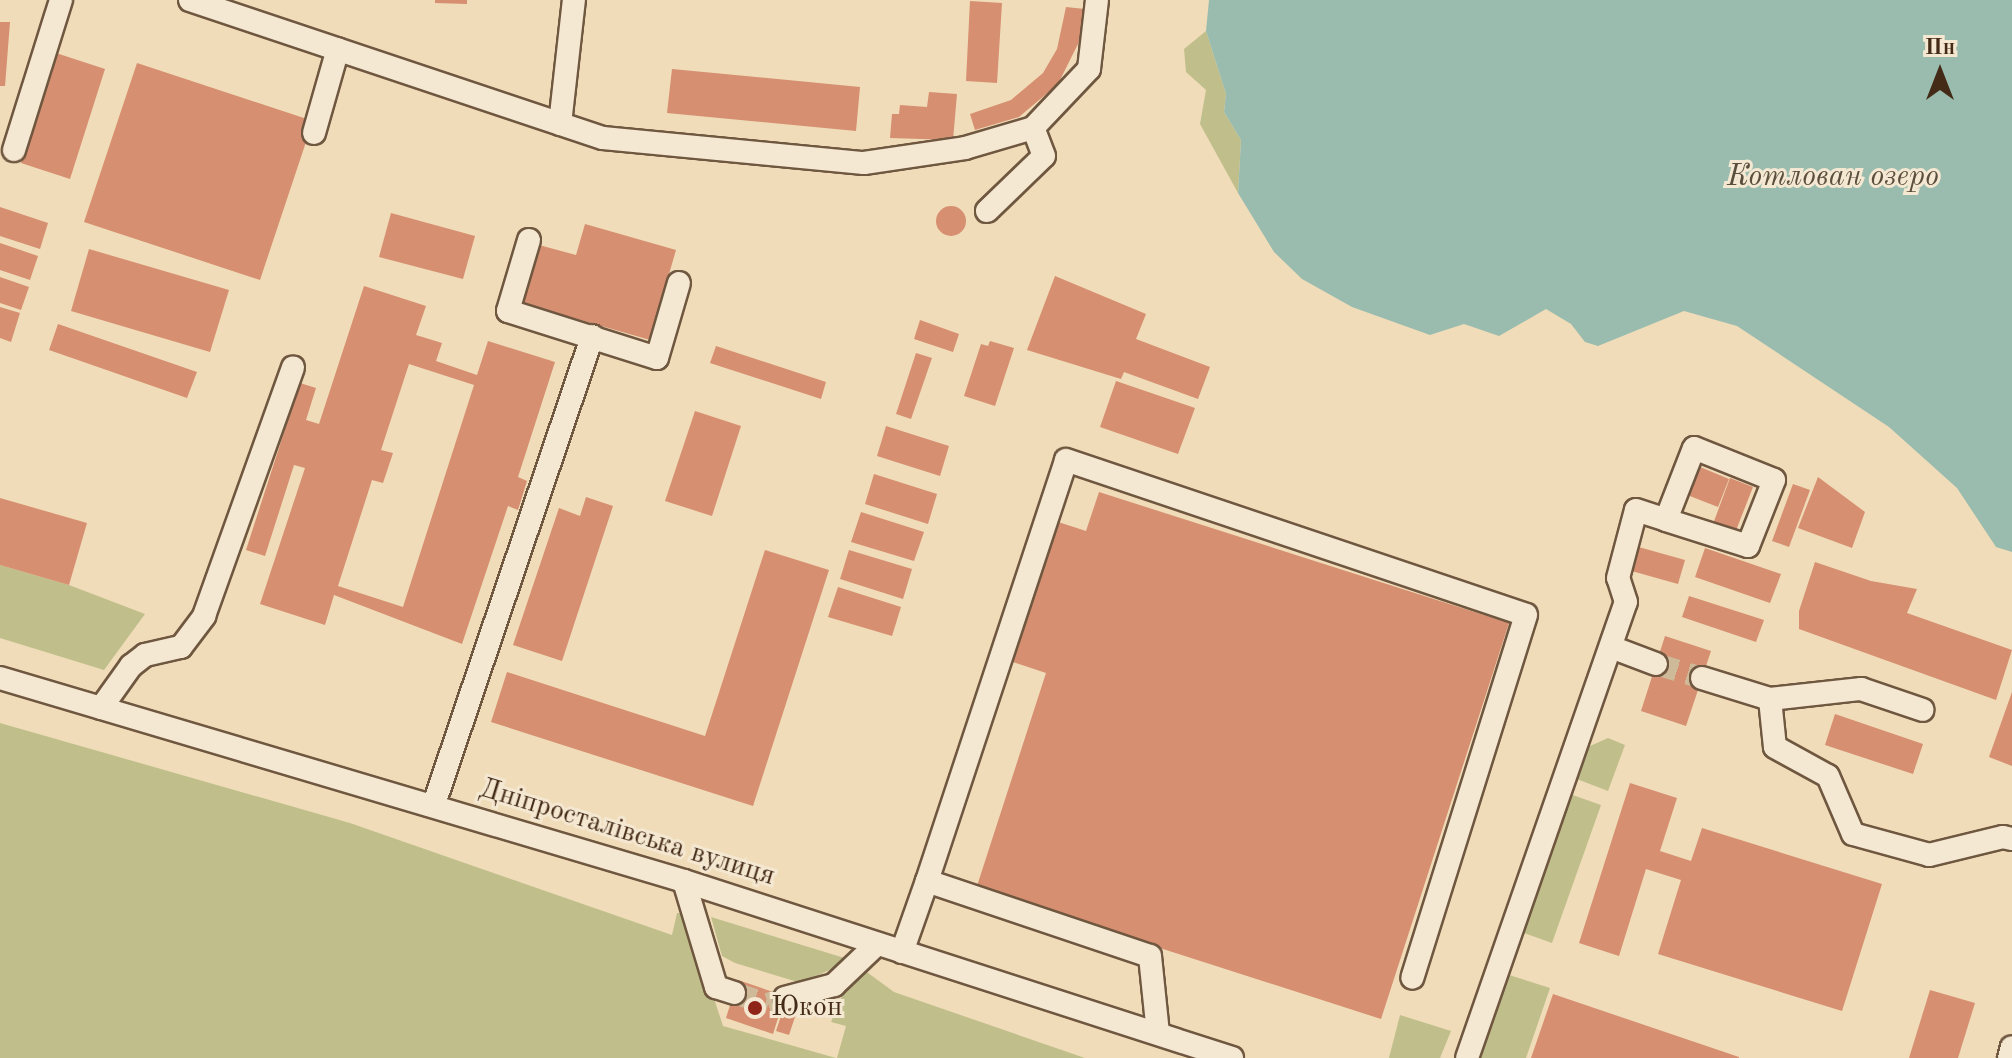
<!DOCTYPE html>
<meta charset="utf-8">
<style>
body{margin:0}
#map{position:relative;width:2012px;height:1058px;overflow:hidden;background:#f0dcb9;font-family:"Old Standard TT",serif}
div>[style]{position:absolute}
.green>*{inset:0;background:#c0bf8b}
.water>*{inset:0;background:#9abcaf}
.building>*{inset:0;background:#d68f70}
.round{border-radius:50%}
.minor-tunnel>*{height:22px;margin-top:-11px;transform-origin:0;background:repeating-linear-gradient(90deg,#ceb999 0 22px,transparent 0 33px)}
.roads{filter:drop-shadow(2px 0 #6f5740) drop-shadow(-2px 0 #6f5740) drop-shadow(0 2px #6f5740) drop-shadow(0 -2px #6f5740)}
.minor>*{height:22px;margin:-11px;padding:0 11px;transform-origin:11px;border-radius:11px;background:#f5e8d2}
.dots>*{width:22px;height:22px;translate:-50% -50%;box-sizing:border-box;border:4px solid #f5e8d2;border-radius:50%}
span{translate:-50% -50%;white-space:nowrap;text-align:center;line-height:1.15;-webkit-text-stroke:6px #f5e8d2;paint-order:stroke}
.street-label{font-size:28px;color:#442b17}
.poi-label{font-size:28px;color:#442b17}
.left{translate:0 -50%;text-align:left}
.water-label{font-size:30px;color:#5a4f3d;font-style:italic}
.north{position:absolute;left:1900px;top:32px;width:80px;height:80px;-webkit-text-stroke:6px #f5e8d2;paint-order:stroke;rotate:0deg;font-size:22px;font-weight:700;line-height:32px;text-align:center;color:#442b17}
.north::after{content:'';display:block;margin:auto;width:28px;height:36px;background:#442b17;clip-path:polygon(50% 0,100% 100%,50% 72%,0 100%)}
</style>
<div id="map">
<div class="green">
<div style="clip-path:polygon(1206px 31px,1226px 94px,1224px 112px,1241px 140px,1238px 193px,1200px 124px,1206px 90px,1186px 72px,1184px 49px)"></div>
<div style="clip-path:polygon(0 565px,69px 585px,145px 614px,104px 670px,0 638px)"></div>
<div style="clip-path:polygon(0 723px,350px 823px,672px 935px,677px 913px,686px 913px,723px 1026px,836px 1058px,0 1058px)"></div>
<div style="clip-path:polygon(1608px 738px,1625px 745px,1608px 791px,1569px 776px,1579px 751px)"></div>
<div style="clip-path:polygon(1567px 793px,1601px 805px,1552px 943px,1518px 931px)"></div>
<div style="clip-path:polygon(711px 917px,851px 960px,801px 983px,735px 963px,722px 956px)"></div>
<div style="clip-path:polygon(864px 970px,894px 992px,1085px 1058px,837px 1058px,846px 1026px,831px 1022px,846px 987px)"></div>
<div style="clip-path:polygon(1506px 974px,1550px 988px,1526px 1058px,1478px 1058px)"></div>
<div style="clip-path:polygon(1400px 1015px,1451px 1031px,1440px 1058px,1389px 1058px)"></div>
</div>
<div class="water">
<div style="clip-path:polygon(1209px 0,2012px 0,2012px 552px,1996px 547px,1957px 488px,1889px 427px,1737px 326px,1684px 311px,1598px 346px,1585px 342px,1571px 324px,1546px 309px,1499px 336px,1464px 324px,1430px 335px,1352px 307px,1302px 279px,1274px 252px,1238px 193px,1241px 140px,1224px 112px,1226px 94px,1206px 31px)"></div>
</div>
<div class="building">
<div style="clip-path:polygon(435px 0,467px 0,467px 4px,435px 3px)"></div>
<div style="clip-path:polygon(970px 1px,1002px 3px,997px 83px,966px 81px)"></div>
<div style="clip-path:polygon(1066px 7px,1085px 9px,1079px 42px,1058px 84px,1019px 117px,975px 130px,970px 114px,1011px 100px,1043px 73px,1057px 49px)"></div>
<div style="clip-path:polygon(0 22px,10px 22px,5px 86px,0 86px)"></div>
<div style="clip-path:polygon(56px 53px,105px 69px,70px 179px,21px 163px)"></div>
<div style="clip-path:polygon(137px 63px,313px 121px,260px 280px,84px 222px)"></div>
<div style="clip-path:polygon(672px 69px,860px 87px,856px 131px,667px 113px)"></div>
<div style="clip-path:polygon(929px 92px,957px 94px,953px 140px,890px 138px,892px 114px,899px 114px,900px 105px,927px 107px)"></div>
<div class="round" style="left:936px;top:206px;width:30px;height:30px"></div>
<div style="clip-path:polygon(0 207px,48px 223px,40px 249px,0 236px)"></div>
<div style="clip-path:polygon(391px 213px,475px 236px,463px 279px,379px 257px)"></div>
<div style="clip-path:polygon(585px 224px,676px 250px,650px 340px,522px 303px,539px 245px,576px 255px)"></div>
<div style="clip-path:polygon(0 243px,38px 256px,30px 280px,0 270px)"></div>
<div style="clip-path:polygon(89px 249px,229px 290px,210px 352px,71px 311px)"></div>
<div style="clip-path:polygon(1055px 276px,1146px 314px,1136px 339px,1210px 367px,1198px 399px,1124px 372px,1121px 379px,1027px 350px)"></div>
<div style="clip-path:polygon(0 277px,29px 287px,21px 310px,0 303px)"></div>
<div style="clip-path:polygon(evenodd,364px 286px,426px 306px,416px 335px,442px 343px,436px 361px,477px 375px,488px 341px,555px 362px,518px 477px,527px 481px,518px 510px,508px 506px,462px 644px,334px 595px,325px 625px,260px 604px,305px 468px,294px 465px,265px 556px,246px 550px,300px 383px,316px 388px,306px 420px,319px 424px,364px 286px,409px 364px,474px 385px,403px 607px,338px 586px,372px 480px,383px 483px,393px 453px,381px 450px,409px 364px)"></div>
<div style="clip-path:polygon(0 307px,20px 313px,11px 342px,0 338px)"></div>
<div style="clip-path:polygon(920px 320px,959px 334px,953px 352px,914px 339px)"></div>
<div style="clip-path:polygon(58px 324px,197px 372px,187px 398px,49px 350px)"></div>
<div style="clip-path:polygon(990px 341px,1014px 348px,995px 406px,964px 396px,981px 344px,988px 346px)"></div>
<div style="clip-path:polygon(716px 346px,826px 382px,821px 399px,710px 363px)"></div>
<div style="clip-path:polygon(916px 353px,932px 358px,911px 419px,896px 414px)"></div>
<div style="clip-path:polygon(1116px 381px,1195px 408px,1178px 454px,1100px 427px)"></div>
<div style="clip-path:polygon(695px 411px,741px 426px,712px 516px,665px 501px)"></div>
<div style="clip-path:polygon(886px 426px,949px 446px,940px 476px,877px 456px)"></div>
<div style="clip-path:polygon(1693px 464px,1729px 479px,1718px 507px,1682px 493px)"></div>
<div style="clip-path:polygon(874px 474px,937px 494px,928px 524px,865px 504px)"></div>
<div style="clip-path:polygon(1818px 477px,1865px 512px,1852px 548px,1798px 528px)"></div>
<div style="clip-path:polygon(1730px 478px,1753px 487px,1735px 533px,1713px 524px)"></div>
<div style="clip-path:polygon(1793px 484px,1810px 490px,1789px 547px,1772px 541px)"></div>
<div style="clip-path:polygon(1099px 492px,1509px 623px,1381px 1019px,976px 889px,1046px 673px,1007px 660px,1052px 520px,1086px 531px)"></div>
<div style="clip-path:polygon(586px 497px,613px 506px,562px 661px,513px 645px,559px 508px,580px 516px)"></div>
<div style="clip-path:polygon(0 498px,87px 523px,69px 585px,0 565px)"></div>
<div style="clip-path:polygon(861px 512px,924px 532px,914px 561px,851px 542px)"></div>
<div style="clip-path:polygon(1635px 546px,1685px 560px,1678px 584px,1628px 570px)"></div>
<div style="clip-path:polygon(1705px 548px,1781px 574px,1770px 603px,1695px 577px)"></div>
<div style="clip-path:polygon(765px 550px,829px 570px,753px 806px,491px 722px,507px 672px,705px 736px)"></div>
<div style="clip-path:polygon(849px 550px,912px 569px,903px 599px,840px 579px)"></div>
<div style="clip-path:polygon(1815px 562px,1871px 581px,1917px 589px,1907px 613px,2012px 650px,1996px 700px,1799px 629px,1799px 611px)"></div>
<div style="clip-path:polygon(838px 587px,901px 607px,892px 636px,828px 617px)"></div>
<div style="clip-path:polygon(1689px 596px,1764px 620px,1756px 642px,1682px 617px)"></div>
<div style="clip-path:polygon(1665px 636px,1711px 651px,1686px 726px,1641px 711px)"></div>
<div style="clip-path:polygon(2012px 692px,2012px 766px,1989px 757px)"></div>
<div style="clip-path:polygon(1835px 714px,1923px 744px,1913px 774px,1825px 745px)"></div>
<div style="clip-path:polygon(1630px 783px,1677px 798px,1660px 851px,1691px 861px,1702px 828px,1882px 884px,1842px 1011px,1658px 954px,1681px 880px,1646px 869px,1619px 956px,1579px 943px)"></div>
<div style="clip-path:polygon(738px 980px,785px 996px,773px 1034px,726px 1018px)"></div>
<div style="clip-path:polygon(1930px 990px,1975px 1003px,1958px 1058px,1909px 1058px)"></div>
<div style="clip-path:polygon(1553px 994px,1739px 1057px,1739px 1058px,1531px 1058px)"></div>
<div style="clip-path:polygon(786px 1001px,799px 1005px,789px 1035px,776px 1031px)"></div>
</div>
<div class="minor-tunnel">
<div style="left:1656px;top:664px;width:48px;rotate:16.9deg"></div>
<div style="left:734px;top:993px;width:36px;rotate:18deg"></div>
<div style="left:768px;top:1004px;width:18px;rotate:-19deg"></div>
</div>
<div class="roads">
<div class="minor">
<div style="left:190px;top:0;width:435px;rotate:18.5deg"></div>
<div style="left:603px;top:138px;width:262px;rotate:5.5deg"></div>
<div style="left:864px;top:163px;width:102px;rotate:-8.4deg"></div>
<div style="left:965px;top:148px;width:71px;rotate:-16.4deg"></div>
<div style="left:1033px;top:128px;width:81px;rotate:-46.5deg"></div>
<div style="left:1089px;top:69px;width:69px;rotate:-83.4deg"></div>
<div style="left:560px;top:124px;width:125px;rotate:-83.6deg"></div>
<div style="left:314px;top:133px;width:87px;rotate:-74.1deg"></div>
<div style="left:14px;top:150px;width:157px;rotate:-72.6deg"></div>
<div style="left:987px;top:211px;width:79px;rotate:-44deg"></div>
<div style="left:1044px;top:156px;width:30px;rotate:-111deg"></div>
<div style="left:529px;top:240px;width:74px;rotate:106.5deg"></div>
<div style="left:508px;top:311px;width:156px;rotate:17.5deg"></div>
<div style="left:657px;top:358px;width:78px;rotate:-73.7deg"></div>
<div style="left:1611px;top:647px;width:48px;rotate:20.7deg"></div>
<div style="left:0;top:678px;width:713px;rotate:16.53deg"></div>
<div style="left:684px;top:881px;width:576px;rotate:17.9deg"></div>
<div style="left:1702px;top:678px;width:71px;rotate:17.2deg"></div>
<div style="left:1770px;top:699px;width:92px;rotate:-6.3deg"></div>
<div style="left:1861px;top:689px;width:65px;rotate:18.7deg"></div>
<div style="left:1770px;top:699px;width:48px;rotate:84.1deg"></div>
<div style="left:1775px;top:747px;width:60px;rotate:28.7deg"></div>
<div style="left:1828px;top:776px;width:63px;rotate:66.7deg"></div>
<div style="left:1853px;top:834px;width:79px;rotate:15.4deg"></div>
<div style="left:1929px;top:855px;width:76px;rotate:-13.7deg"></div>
<div style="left:2003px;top:837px;width:9px;rotate:13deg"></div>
<div style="left:101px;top:708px;width:52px;rotate:-54.5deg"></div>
<div style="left:131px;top:666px;width:18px;rotate:-38deg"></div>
<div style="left:145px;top:655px;width:37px;rotate:-13deg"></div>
<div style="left:181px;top:647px;width:39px;rotate:-53deg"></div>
<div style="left:204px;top:616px;width:264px;rotate:-70.3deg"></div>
<div style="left:434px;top:804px;width:494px;rotate:-71.3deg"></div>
<div style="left:684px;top:881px;width:111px;rotate:73.2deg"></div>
<div style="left:716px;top:987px;width:19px;rotate:18deg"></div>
<div style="left:927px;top:881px;width:443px;rotate:-71.7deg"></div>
<div style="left:1066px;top:460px;width:485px;rotate:18.6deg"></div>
<div style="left:1526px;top:615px;width:380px;rotate:107.4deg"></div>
<div style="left:902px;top:952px;width:75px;rotate:-70.6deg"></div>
<div style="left:927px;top:881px;width:235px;rotate:18.6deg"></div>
<div style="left:1150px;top:956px;width:77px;rotate:84.1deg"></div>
<div style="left:785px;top:998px;width:51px;rotate:-14.9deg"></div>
<div style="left:834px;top:985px;width:59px;rotate:-43.6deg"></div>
<div style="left:1467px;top:1058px;width:483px;rotate:-70.8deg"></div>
<div style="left:1626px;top:602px;width:25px;rotate:-108deg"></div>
<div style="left:1618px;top:578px;width:70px;rotate:-75.2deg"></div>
<div style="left:1636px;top:510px;width:32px;rotate:18deg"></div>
<div style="left:1666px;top:520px;width:86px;rotate:17.6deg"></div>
<div style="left:1748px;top:546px;width:71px;rotate:-68.5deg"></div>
<div style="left:1774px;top:480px;width:86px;rotate:-158.2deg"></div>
<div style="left:1694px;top:448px;width:77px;rotate:111.3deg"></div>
<div style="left:2009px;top:1058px;width:11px;rotate:-75deg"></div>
</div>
</div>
<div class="dots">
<div style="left:755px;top:1008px;background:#8f2418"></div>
</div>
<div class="street-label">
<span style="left:627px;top:833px;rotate:17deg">Дніпросталівська вулиця</span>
</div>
<div class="poi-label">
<span class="left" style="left:771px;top:1008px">Юкон</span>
</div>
<div class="water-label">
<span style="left:1833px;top:177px">Котлован озеро</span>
</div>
<div class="north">Пн</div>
</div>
